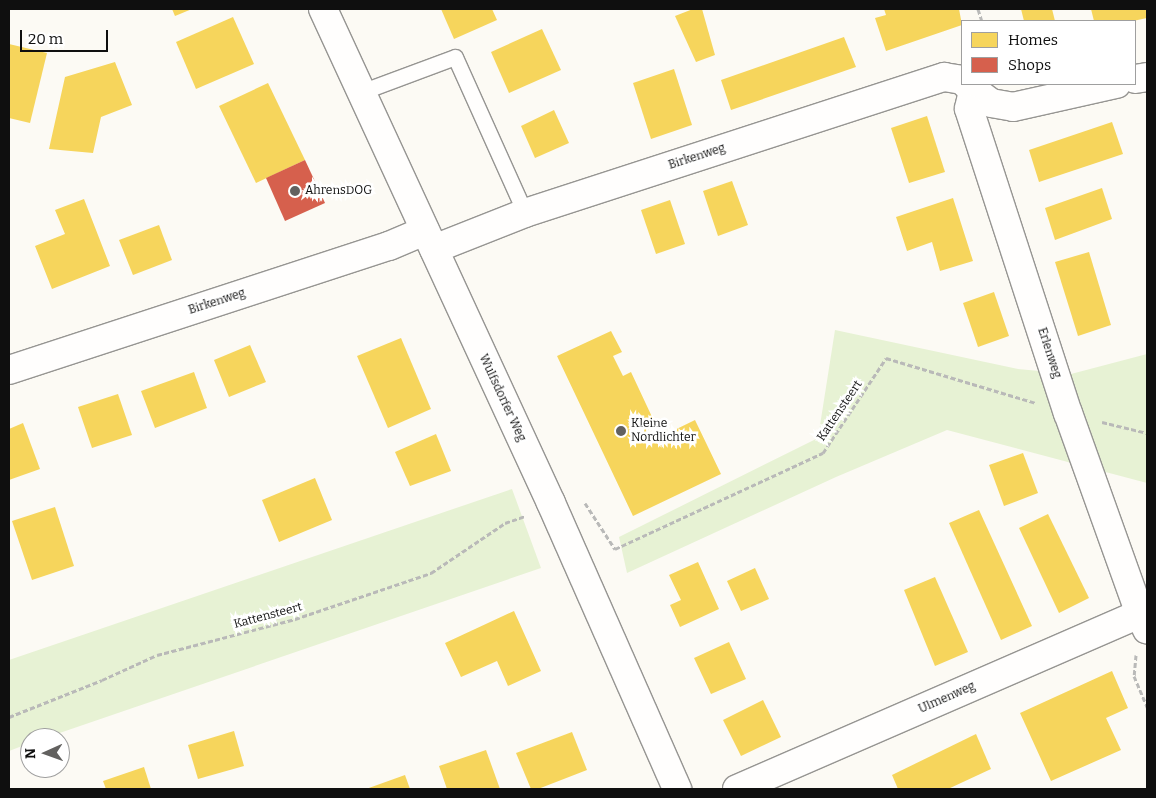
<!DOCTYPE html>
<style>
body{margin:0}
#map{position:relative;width:1156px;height:798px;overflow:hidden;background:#fcfaf4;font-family:Bitter,serif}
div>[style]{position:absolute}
.green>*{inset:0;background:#e7f2d4}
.homes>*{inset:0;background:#f6d55c}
.shops>*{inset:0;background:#d6604d}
.path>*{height:3px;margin-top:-1.5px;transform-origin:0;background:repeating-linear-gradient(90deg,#b9b9b8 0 5px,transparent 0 7.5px)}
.roads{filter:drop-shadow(1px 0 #969592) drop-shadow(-1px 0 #969592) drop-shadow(0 1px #969592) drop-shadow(0 -1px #969592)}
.service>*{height:15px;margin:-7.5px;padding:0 7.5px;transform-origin:7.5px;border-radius:7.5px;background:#fffefd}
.minor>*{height:28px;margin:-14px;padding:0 14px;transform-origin:14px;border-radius:14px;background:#fffefd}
.dots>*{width:14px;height:14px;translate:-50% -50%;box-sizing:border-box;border:2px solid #fff;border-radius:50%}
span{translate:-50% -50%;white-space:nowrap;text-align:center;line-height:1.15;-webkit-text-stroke:5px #fff;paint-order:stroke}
.street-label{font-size:12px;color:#0f0f0f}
.poi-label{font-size:12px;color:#0f0f0f}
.left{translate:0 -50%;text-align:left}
.frame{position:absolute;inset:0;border:10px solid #0f0f0f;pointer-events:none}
.legend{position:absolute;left:961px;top:20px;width:175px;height:65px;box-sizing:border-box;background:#fff;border:1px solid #9f9f9f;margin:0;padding:6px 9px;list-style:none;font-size:15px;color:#0f0f0f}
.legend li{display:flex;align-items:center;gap:10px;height:25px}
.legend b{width:25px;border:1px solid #9f9f9f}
.north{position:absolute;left:20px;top:728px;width:50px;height:50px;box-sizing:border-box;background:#fff;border:1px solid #9f9f9f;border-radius:50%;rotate:268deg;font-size:14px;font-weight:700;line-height:20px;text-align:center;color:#0f0f0f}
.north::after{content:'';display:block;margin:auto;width:18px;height:22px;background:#62615f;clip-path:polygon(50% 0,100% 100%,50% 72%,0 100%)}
.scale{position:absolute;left:20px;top:30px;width:88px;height:22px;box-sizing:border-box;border:2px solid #0f0f0f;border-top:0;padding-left:6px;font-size:15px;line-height:18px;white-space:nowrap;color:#0f0f0f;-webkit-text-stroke:4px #fff;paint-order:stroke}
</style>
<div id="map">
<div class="green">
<div style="clip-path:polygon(835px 330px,1018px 369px,1071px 374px,1147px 354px,1147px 483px,947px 430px,836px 477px,627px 573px,619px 537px,818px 438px)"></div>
<div style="clip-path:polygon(512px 489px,541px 568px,45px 738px,30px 738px,30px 743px,9px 751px,9px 660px)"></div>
</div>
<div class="homes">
<div style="clip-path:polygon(172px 9px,192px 9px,175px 16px)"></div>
<div style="clip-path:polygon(441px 9px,492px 9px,497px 20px,454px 39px)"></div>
<div style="clip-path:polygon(693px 9px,702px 9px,715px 55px,696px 62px,675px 16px)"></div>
<div style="clip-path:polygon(884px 9px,959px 9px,962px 25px,886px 51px,875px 18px,886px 15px)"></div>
<div style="clip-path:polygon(1021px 9px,1052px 9px,1055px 21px,1024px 21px)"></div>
<div style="clip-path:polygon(1091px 9px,1147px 9px,1147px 18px,1133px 21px,1094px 21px)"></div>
<div style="clip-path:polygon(233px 17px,254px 64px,196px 89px,176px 42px)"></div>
<div style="clip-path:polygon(542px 29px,561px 70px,509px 93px,491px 52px)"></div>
<div style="clip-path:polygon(844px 37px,856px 67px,731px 110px,721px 80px)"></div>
<div style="clip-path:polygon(9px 44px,47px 53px,30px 123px,9px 118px)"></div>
<div style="clip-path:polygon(115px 62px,132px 105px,101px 117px,93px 153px,49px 149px,65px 77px)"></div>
<div style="clip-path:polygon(674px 69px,692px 125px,651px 139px,633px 83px)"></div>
<div style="clip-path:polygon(268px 83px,305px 160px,256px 183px,219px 106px)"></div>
<div style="clip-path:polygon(554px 110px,569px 143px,535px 158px,521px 126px)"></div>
<div style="clip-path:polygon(927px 116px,945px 172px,909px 183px,891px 128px)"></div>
<div style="clip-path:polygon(1112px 122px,1123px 154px,1039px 182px,1029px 150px)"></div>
<div style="clip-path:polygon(732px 181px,748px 225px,718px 236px,703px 191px)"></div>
<div style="clip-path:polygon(1102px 188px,1112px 219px,1055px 240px,1045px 208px)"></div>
<div style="clip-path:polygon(953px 198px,973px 261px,940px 271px,932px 242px,907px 251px,896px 217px)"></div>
<div style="clip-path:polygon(84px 199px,110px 266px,52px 289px,35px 246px,65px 234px,55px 210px)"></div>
<div style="clip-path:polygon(670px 200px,685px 244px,656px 254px,641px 210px)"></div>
<div style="clip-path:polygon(159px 225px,172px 260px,133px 275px,119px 240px)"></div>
<div style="clip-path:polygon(1089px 252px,1111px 325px,1078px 336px,1055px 262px)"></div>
<div style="clip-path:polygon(994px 292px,1009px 336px,978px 347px,963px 303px)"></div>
<div style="clip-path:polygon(611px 331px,622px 352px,613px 356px,623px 376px,631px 372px,653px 419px,646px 423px,654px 440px,695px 420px,721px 474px,633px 516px,557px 356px)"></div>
<div style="clip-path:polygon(401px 338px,431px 409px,388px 428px,357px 356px)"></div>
<div style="clip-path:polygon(250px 345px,266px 382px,229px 397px,214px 360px)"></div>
<div style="clip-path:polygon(194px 372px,207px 408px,155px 428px,141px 391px)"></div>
<div style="clip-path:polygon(118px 394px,132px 435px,92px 448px,78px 407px)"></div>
<div style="clip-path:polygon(23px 423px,40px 469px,9px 480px,9px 429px)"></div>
<div style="clip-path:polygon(436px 434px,451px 471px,410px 486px,395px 452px)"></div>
<div style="clip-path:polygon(1023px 453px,1038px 493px,1004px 506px,989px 465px)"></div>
<div style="clip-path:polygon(315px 478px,332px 520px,279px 542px,262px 500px)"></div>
<div style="clip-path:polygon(55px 507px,74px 566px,32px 580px,12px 521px)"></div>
<div style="clip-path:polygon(979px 510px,1032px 626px,1001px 640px,949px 523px)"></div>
<div style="clip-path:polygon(1048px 514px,1089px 598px,1059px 613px,1019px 528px)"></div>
<div style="clip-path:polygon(698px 562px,719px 609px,680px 627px,670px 605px,681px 600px,669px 575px)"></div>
<div style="clip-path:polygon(755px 568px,769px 599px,741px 611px,727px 581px)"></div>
<div style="clip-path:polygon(935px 577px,968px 652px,935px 666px,904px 590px)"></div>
<div style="clip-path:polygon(514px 611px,541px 671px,508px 686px,497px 661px,461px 677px,445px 643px)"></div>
<div style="clip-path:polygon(729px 642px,746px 679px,711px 694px,694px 658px)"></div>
<div style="clip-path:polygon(1112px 671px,1128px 708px,1106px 718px,1121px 750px,1051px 781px,1020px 713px)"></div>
<div style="clip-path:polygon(763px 700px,781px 737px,741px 756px,723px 720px)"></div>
<div style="clip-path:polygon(234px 731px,244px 766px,198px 779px,188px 745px)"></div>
<div style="clip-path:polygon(572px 732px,587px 770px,538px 789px,531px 789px,516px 753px)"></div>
<div style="clip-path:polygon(976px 734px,991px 769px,948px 789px,898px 789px,892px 775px)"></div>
<div style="clip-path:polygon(486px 750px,500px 789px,447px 789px,439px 766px)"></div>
<div style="clip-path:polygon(144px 767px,151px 789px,106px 789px,103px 781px)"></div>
<div style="clip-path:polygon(405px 775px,410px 789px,366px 789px)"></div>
</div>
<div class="shops">
<div style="clip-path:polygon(305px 160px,325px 203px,285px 221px,266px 178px)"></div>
</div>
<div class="path">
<div style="left:978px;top:9px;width:13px;rotate:72deg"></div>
<div style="left:1102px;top:422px;width:46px;rotate:13.7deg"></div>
<div style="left:585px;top:503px;width:55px;rotate:56.9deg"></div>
<div style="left:615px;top:549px;width:229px;rotate:-24.8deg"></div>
<div style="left:823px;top:453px;width:114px;rotate:-56.4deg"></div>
<div style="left:886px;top:358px;width:157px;rotate:16.7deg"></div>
<div style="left:1136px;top:655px;width:21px;rotate:95deg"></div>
<div style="left:1134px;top:676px;width:34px;rotate:67deg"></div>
<div style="left:9px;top:717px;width:100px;rotate:-21.7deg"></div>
<div style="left:102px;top:680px;width:60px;rotate:-24.4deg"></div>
<div style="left:157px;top:655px;width:143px;rotate:-14.6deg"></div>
<div style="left:295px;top:619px;width:144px;rotate:-18.7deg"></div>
<div style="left:431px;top:573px;width:89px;rotate:-34deg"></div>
<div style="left:505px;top:523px;width:21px;rotate:-19deg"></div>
</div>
<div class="roads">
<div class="service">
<div style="left:361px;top:92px;width:100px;rotate:-20.4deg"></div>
<div style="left:455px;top:57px;width:171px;rotate:65.8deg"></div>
</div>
<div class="minor">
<div style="left:323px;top:9px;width:544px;rotate:65.22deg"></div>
<div style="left:551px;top:503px;width:313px;rotate:66.2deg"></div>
<div style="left:1135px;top:79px;width:12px;rotate:-9deg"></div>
<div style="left:966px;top:84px;width:31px;rotate:37deg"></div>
<div style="left:991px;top:103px;width:22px;rotate:10deg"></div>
<div style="left:1013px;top:107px;width:106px;rotate:-12.6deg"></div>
<div style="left:973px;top:91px;width:18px;rotate:103deg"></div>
<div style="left:969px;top:109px;width:320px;rotate:72deg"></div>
<div style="left:1068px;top:413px;width:214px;rotate:70.3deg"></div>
<div style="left:434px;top:249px;width:98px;rotate:-21.6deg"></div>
<div style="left:525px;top:213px;width:441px;rotate:-18deg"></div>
<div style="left:944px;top:77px;width:18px;rotate:9deg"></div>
<div style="left:9px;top:370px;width:400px;rotate:-18.1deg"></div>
<div style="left:389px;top:246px;width:39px;rotate:-23deg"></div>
<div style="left:737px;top:789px;width:439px;rotate:-23.5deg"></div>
<div style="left:1140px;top:614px;width:17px;rotate:66deg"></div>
</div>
</div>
<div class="dots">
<div style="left:295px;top:191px;background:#62615f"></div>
<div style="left:621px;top:431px;background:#62615f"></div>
</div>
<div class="street-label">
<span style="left:697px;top:157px;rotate:-18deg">Birkenweg</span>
<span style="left:217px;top:302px;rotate:-18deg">Birkenweg</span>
<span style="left:1049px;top:353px;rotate:72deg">Erlenweg</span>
<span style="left:502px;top:398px;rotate:65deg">Wulfsdorfer Weg</span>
<span style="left:840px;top:411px;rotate:-56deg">Kattensteert</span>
<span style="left:268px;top:616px;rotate:-15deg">Kattensteert</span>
<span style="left:947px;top:698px;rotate:-24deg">Ulmenweg</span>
</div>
<div class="poi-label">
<span class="left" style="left:305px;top:191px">AhrensDOG</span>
<span class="left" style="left:631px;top:431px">Kleine<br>Nordlichter</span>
</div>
<div class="frame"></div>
<ul class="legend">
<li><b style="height:14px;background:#f6d55c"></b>Homes</li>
<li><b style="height:14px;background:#d6604d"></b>Shops</li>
</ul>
<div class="north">N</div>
<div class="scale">20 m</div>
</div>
